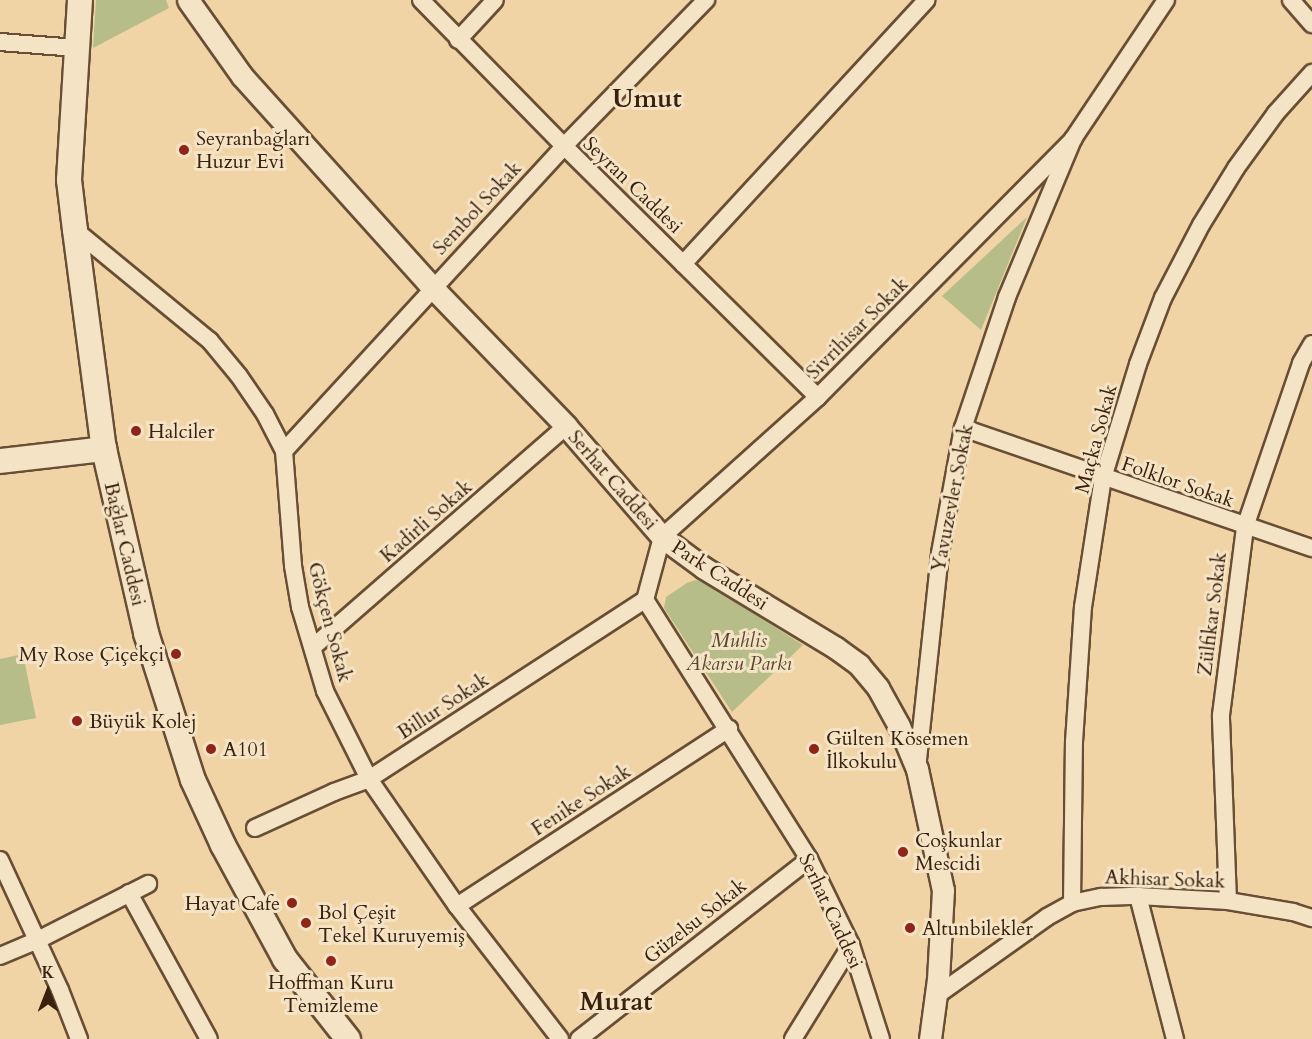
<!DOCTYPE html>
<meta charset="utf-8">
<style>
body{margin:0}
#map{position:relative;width:1312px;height:1039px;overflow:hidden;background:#f0d4a6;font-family:Cardo,serif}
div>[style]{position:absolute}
.green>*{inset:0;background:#b6bd89}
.roads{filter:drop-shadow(2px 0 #684e34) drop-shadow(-2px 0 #684e34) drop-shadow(0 2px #684e34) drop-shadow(0 -2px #684e34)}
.minor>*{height:16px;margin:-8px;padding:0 8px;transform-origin:8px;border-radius:8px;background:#f5e3c5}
.tertiary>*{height:21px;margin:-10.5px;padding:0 10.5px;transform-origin:10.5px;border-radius:10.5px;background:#f5e3c5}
.secondary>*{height:24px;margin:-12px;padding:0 12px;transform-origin:12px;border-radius:12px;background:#f5e3c5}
.dots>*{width:16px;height:16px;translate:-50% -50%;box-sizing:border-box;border:3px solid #f5e3c5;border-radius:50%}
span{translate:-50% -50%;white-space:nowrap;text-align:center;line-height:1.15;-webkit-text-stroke:6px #f5e3c5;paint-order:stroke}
.poi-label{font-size:20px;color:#3a210e}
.left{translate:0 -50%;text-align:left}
.right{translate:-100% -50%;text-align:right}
.street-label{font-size:20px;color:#3a210e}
.park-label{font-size:20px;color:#59482d;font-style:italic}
.district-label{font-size:26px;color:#3a210e;font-weight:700}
.north{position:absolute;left:18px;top:961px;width:60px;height:60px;-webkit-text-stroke:4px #f5e3c5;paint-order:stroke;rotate:0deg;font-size:16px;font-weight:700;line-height:24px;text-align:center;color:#3a210e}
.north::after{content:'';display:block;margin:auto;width:21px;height:27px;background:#3a210e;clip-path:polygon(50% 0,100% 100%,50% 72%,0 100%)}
</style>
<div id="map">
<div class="green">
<div style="clip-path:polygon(96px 0,166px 0,169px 8px,93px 48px)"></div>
<div style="clip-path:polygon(1027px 217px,981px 330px,942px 296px)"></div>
<div style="clip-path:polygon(696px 580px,708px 584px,803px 645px,732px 712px,664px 608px,666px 597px,687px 583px)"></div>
<div style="clip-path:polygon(23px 654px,36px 718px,0 725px,0 659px)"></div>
</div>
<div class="roads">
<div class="minor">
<div style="left:421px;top:0;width:204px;rotate:45.6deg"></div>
<div style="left:564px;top:146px;width:357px;rotate:44.7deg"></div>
<div style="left:1291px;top:0;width:32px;rotate:49deg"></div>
<div style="left:458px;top:40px;width:54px;rotate:-47.2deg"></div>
<div style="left:0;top:42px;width:77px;rotate:4.5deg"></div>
<div style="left:75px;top:230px;width:175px;rotate:39.4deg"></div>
<div style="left:210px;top:341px;width:45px;rotate:50.4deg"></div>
<div style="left:239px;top:376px;width:46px;rotate:55.6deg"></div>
<div style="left:265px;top:414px;width:42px;rotate:62.8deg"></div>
<div style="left:284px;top:451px;width:115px;rotate:85.5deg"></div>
<div style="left:293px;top:566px;width:42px;rotate:80.3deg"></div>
<div style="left:300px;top:607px;width:88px;rotate:73.4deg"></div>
<div style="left:325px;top:691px;width:98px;rotate:63.4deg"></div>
<div style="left:369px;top:779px;width:155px;rotate:55.3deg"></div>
<div style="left:457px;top:906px;width:168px;rotate:52.2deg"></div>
<div style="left:683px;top:264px;width:359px;rotate:-47.3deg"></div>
<div style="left:963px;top:428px;width:369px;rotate:19deg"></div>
<div style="left:284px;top:451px;width:414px;rotate:-47.4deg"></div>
<div style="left:564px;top:146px;width:204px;rotate:-45.8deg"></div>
<div style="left:313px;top:647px;width:336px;rotate:-41.1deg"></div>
<div style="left:917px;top:769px;width:217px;rotate:-83.9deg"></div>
<div style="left:940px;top:553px;width:127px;rotate:-79.6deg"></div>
<div style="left:963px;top:428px;width:138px;rotate:-71.4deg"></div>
<div style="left:1007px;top:297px;width:171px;rotate:-67.3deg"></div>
<div style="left:1073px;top:139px;width:167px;rotate:-56.2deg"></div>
<div style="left:255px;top:828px;width:87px;rotate:-24.5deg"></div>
<div style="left:334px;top:792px;width:37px;rotate:-20deg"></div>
<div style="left:369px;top:779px;width:329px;rotate:-33deg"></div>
<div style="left:0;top:860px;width:143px;rotate:65.2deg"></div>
<div style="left:60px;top:990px;width:53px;rotate:68.8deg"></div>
<div style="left:129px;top:893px;width:166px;rotate:61.3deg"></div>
<div style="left:1138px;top:896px;width:148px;rotate:75.5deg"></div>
<div style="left:1228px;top:901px;width:186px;rotate:-92.2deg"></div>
<div style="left:1221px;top:715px;width:190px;rotate:-82.7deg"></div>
<div style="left:1245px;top:527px;width:173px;rotate:-71.1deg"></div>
<div style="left:1301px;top:363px;width:22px;rotate:-60deg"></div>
<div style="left:1072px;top:903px;width:161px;rotate:-89.3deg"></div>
<div style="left:1074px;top:742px;width:135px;rotate:-86.2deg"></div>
<div style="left:1083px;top:607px;width:131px;rotate:-81.2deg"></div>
<div style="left:1103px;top:478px;width:119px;rotate:-72.9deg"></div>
<div style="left:1138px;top:364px;width:71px;rotate:-69.3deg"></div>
<div style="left:1163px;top:298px;width:82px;rotate:-62.5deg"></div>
<div style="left:1201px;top:225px;width:67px;rotate:-58.4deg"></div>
<div style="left:1236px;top:168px;width:68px;rotate:-54deg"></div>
<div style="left:1276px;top:113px;width:54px;rotate:-48deg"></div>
<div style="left:457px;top:906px;width:325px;rotate:-33.1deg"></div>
<div style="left:0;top:956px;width:39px;rotate:-23deg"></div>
<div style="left:36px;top:941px;width:126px;rotate:-27deg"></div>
<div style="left:936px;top:996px;width:136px;rotate:-35.4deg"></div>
<div style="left:1047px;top:917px;width:29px;rotate:-29deg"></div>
<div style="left:1072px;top:903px;width:30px;rotate:-12deg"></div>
<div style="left:1101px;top:897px;width:37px;rotate:-2deg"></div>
<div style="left:1138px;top:896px;width:90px;rotate:3.2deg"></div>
<div style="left:1228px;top:901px;width:66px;rotate:9.6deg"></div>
<div style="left:1293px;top:912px;width:20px;rotate:18deg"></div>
<div style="left:579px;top:1039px;width:292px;rotate:-38deg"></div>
<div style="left:793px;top:1039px;width:110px;rotate:-58.3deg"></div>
<div style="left:881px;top:1039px;width:99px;rotate:-107.7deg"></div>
<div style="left:851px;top:945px;width:96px;rotate:-116deg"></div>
<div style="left:809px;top:859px;width:307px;rotate:-122.3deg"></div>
<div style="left:645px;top:600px;width:65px;rotate:-74.9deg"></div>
<div style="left:662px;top:537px;width:210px;rotate:-41.9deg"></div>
<div style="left:818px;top:397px;width:363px;rotate:-45.3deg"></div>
</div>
<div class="tertiary">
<div style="left:188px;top:0;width:93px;rotate:54.6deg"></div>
<div style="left:242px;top:76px;width:284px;rotate:48deg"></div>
<div style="left:432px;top:287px;width:193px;rotate:46deg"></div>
<div style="left:566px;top:426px;width:147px;rotate:49.1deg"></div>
<div style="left:662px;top:537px;width:52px;rotate:36.4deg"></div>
<div style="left:704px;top:568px;width:154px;rotate:31.2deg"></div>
<div style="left:836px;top:648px;width:29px;rotate:36deg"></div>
<div style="left:859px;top:665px;width:30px;rotate:50deg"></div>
<div style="left:878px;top:688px;width:43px;rotate:61.1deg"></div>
<div style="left:899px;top:726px;width:47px;rotate:67.3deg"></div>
<div style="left:917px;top:769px;width:124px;rotate:77.9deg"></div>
<div style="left:943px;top:890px;width:89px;rotate:93.2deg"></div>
<div style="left:938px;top:979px;width:61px;rotate:97.6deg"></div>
</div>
<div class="secondary">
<div style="left:80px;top:0;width:180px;rotate:93.5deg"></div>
<div style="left:69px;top:180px;width:50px;rotate:83.2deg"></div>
<div style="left:75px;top:230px;width:221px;rotate:82.5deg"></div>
<div style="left:104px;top:449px;width:189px;rotate:77.1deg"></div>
<div style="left:146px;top:633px;width:154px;rotate:72.3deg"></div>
<div style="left:193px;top:780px;width:72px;rotate:65.2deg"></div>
<div style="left:223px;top:845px;width:130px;rotate:61.5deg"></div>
<div style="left:285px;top:959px;width:102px;rotate:51.8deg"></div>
<div style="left:0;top:461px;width:105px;rotate:-6.6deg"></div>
</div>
</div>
<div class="dots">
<div style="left:184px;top:150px;background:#8f2418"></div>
<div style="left:136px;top:431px;background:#8f2418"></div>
<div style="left:176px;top:654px;background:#8f2418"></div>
<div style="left:77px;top:721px;background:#8f2418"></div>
<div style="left:211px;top:749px;background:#8f2418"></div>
<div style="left:814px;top:749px;background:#8f2418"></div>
<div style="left:903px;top:852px;background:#8f2418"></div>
<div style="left:292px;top:903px;background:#8f2418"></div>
<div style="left:306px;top:923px;background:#8f2418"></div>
<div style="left:910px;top:928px;background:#8f2418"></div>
<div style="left:331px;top:961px;background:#8f2418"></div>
</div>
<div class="poi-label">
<span class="left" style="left:196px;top:150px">Seyranbağları<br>Huzur Evi</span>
<span class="left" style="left:148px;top:431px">Halciler</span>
<span class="right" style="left:164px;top:654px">My Rose Çiçekçi</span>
<span class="left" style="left:89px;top:721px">Büyük Kolej</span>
<span class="left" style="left:826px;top:750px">Gülten Kösemen<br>İlkokulu</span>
<span class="left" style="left:223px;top:749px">A101</span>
<span class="left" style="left:915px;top:852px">Coşkunlar<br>Mescidi</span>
<span class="right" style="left:280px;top:903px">Hayat Cafe</span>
<span class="left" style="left:318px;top:924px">Bol Çeşit<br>Tekel Kuruyemiş</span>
<span class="left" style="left:922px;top:928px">Altunbilekler</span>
<span style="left:331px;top:994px">Hoffman Kuru<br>Temizleme</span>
</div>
<div class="street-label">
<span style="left:633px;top:185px;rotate:44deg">Seyran Caddesi</span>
<span style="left:477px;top:208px;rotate:-47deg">Sembol Sokak</span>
<span style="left:857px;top:328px;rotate:-45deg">Sivrihisar Sokak</span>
<span style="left:1096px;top:439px;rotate:-75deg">Maçka Sokak</span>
<span style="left:613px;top:480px;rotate:49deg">Serhat Caddesi</span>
<span style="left:1178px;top:482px;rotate:19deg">Folklor Sokak</span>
<span style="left:952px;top:498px;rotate:-79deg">Yavuzevler Sokak</span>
<span style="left:426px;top:521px;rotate:-41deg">Kadirli Sokak</span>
<span style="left:125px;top:544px;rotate:77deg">Bağlar Caddesi</span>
<span style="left:720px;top:575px;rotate:33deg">Park Caddesi</span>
<span style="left:1212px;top:614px;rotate:-83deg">Zülfikar Sokak</span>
<span style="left:330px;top:622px;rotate:75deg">Gökçen Sokak</span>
<span style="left:443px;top:706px;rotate:-33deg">Billur Sokak</span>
<span style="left:581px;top:800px;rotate:-33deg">Fenike Sokak</span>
<span style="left:1165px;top:879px;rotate:2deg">Akhisar Sokak</span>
<span style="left:831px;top:911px;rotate:65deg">Serhat Caddesi</span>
<span style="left:695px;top:921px;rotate:-38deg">Güzelsu Sokak</span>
</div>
<div class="park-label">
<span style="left:739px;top:652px">Muhlis<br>Akarsu Parkı</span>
</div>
<div class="district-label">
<span style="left:647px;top:99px">Umut</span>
<span style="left:616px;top:1002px">Murat</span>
</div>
<div class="north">K</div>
</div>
